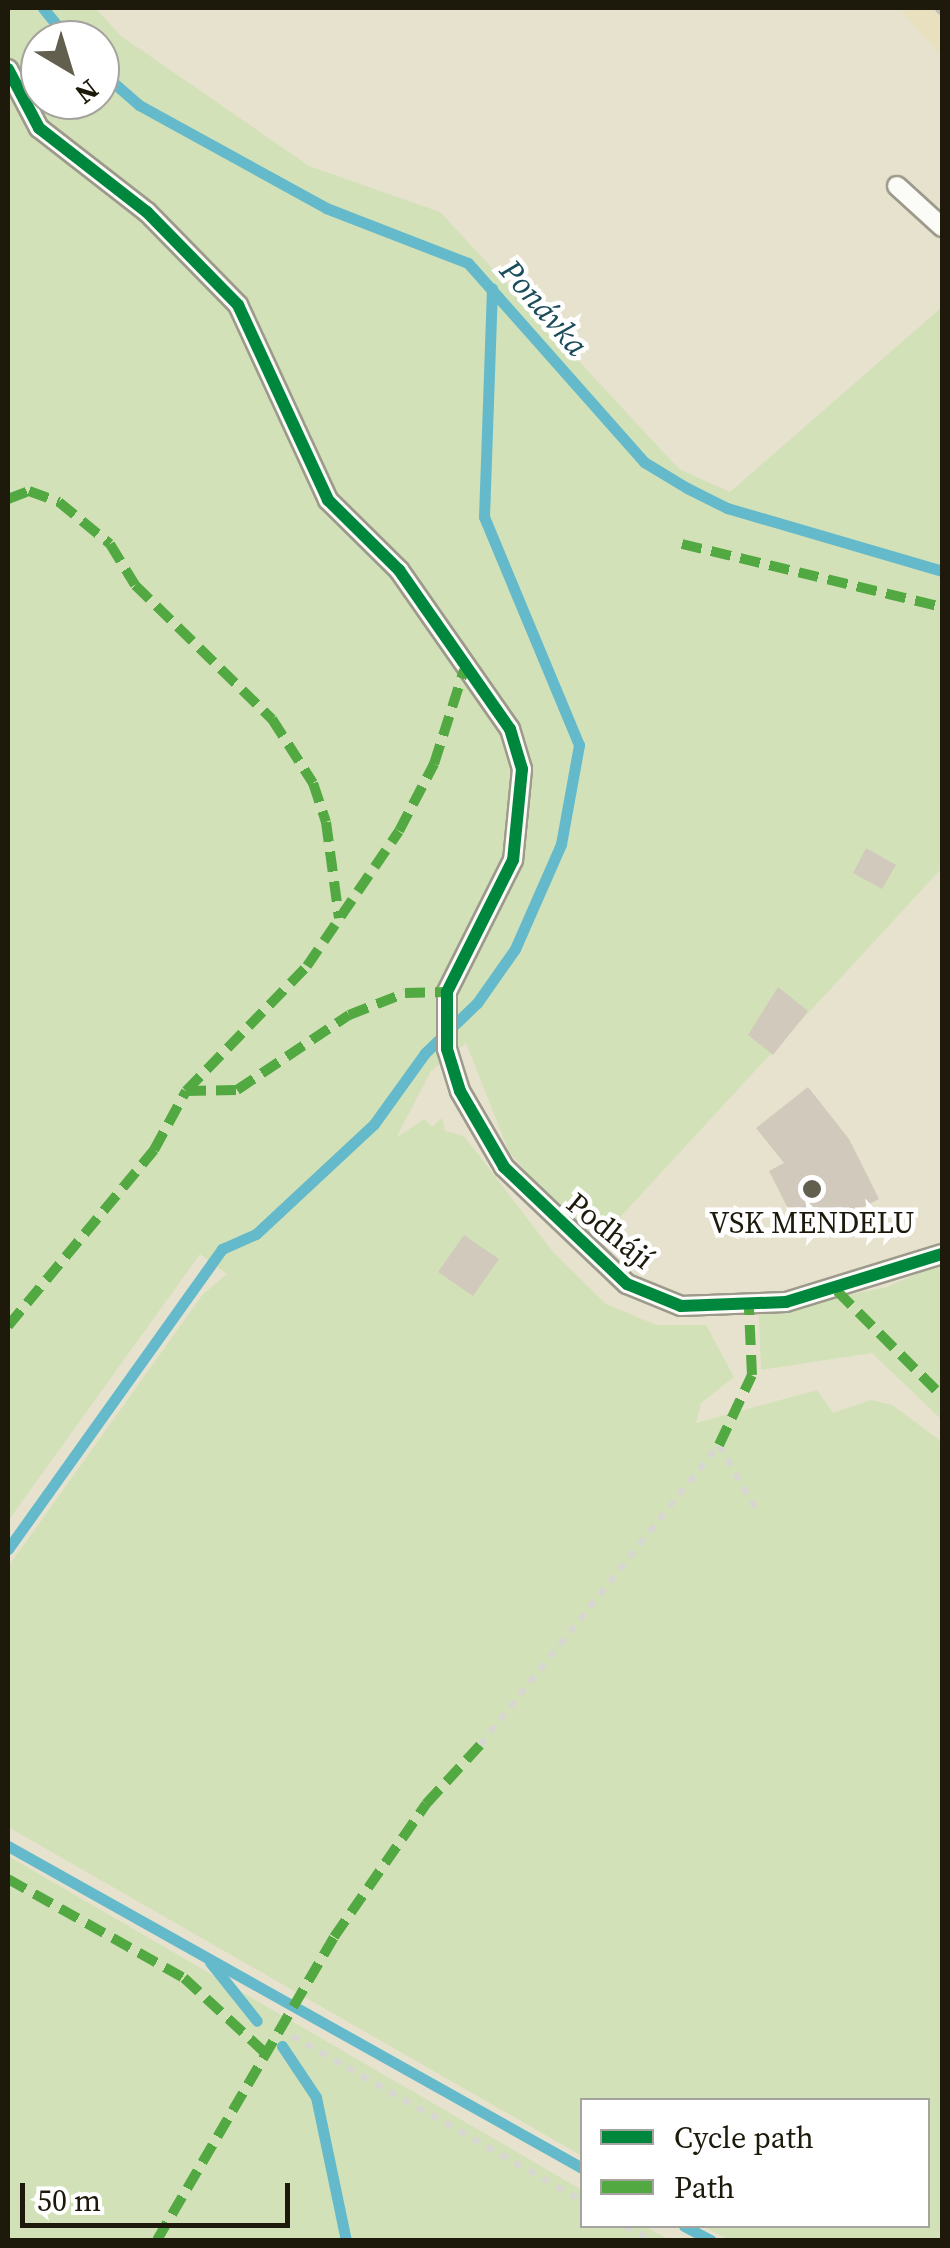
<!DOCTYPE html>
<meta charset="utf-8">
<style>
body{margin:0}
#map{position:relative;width:950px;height:2248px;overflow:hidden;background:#e6e2ce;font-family:"Source Serif 4",serif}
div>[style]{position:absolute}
.built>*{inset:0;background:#e8e0bf}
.green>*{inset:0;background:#d3e1b8}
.stream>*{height:11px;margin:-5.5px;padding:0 5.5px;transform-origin:5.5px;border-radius:5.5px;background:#64bacb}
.building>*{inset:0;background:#d1c9bc}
.path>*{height:6px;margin-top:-3px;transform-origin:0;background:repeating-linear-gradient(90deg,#d7d6d0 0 8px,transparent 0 16px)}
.roads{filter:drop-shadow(2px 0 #9d9a8b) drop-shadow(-2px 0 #9d9a8b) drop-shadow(0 2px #9d9a8b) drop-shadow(0 -2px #9d9a8b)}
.lane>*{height:18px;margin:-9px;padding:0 9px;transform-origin:9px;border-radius:9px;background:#fbfbf8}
.rail>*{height:8px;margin-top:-4px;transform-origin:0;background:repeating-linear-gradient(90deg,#c1bfba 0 20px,transparent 0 30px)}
.quiet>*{height:10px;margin-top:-5px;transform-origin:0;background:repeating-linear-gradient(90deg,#52a941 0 20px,transparent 0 30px)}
.cycleway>*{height:12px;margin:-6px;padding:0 6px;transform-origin:6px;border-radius:6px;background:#00873e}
.dots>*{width:28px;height:28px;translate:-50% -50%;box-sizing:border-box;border:5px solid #fff;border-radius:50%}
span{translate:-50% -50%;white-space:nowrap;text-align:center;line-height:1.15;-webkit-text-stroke:9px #fff;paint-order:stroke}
.poi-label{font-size:30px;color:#1d190b}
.street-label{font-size:30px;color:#1d190b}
.water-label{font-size:32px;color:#1a4c5a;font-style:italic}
.frame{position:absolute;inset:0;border:10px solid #1d190b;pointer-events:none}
.legend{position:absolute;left:580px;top:2098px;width:350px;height:130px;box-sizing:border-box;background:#fff;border:2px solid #a5a39d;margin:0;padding:12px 18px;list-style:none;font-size:30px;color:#1d190b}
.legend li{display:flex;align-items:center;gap:20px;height:50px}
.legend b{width:50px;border:2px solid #a5a39d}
.north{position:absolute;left:20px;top:20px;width:100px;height:100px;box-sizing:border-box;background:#fff;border:2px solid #a5a39d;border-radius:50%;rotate:142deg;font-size:28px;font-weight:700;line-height:40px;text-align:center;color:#1d190b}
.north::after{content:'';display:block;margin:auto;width:35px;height:45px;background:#635f4f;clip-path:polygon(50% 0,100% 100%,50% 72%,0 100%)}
.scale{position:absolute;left:20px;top:2183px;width:270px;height:45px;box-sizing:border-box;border:5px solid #1d190b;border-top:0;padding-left:12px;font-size:30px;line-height:35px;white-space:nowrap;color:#1d190b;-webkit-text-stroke:8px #fff;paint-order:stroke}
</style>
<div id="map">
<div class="built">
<div style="clip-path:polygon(899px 8px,942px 8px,942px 57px)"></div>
</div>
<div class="green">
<div style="clip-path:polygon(evenodd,8px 8px,95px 8px,121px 36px,309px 166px,440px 212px,679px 469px,730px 492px,942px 307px,942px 868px,612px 1226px,571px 1222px,509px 1152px,466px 1043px,431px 1071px,396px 1138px,424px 1119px,432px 1127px,442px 1118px,445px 1131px,464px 1136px,553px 1252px,606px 1304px,656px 1325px,706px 1325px,734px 1377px,701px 1403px,696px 1423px,817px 1390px,833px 1413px,871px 1400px,892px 1405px,942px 1442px,942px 2240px,729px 2240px,703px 2226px,928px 2226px,928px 2100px,582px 2100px,582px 2156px,8px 1827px,8px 1567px,203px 1294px,227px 1274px,200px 1254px,8px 1521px,8px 8px,40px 40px,100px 40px,100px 100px,40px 100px,40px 40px)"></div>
<div style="clip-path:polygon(942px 1263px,942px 1420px,872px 1353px,761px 1370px,759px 1314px,887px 1287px)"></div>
<div style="clip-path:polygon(8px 1856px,582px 2190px,582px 2226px,644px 2226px,670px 2240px,8px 2240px)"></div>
</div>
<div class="stream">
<div style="left:43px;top:8px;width:41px;rotate:50.9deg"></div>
<div style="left:100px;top:71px;width:52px;rotate:41.1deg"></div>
<div style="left:139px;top:105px;width:213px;rotate:28.8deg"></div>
<div style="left:326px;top:208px;width:152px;rotate:21.2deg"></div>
<div style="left:468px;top:263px;width:266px;rotate:48.5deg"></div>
<div style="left:644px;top:462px;width:50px;rotate:31.2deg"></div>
<div style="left:687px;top:488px;width:45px;rotate:26.6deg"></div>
<div style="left:727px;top:508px;width:224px;rotate:16.3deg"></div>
<div style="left:8px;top:1549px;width:369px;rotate:-54.5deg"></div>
<div style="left:222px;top:1249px;width:37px;rotate:-24deg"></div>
<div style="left:256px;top:1234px;width:161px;rotate:-43deg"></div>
<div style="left:374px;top:1124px;width:87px;rotate:-54.3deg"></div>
<div style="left:425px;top:1053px;width:72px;rotate:-43.9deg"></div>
<div style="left:477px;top:1003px;width:66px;rotate:-54.9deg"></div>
<div style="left:515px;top:949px;width:115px;rotate:-66.3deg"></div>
<div style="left:561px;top:844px;width:101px;rotate:-79.7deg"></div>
<div style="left:579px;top:745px;width:247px;rotate:-112.6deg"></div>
<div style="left:484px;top:517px;width:229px;rotate:-88deg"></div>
<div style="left:8px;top:1846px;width:658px;rotate:29.29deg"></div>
<div style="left:210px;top:1962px;width:75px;rotate:51.5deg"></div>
<div style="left:282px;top:2046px;width:61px;rotate:56.3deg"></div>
<div style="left:316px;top:2097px;width:146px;rotate:78.2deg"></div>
<div style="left:684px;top:2226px;width:30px;rotate:28deg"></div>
</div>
<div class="building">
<div style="clip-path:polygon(866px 848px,896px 865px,882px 889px,853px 873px)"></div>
<div style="clip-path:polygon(778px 987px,808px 1011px,773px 1055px,748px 1035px)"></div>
<div style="clip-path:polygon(808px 1087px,849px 1139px,879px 1199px,803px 1238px,769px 1171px,784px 1163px,756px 1128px)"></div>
<div style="clip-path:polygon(464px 1235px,499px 1259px,473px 1296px,438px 1272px)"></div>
</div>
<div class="path">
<div style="left:480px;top:1745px;width:384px;rotate:-51.5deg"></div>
<div style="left:719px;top:1445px;width:76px;rotate:60.1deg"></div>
<div style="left:278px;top:2028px;width:350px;rotate:29.6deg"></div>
<div style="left:625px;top:2226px;width:30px;rotate:28deg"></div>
</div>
<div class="roads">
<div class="lane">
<div style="left:8px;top:69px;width:67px;rotate:62.3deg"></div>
<div style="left:39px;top:128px;width:137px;rotate:37.9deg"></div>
<div style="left:147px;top:212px;width:130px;rotate:45.6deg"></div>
<div style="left:238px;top:305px;width:215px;rotate:65.2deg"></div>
<div style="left:328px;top:500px;width:100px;rotate:44.6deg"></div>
<div style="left:399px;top:570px;width:194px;rotate:55.1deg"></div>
<div style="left:510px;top:729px;width:42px;rotate:73.3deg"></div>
<div style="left:522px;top:769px;width:91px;rotate:95.6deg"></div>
<div style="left:513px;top:860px;width:148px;rotate:116.6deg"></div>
<div style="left:447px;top:992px;width:57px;rotate:90deg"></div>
<div style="left:447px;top:1049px;width:44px;rotate:72.8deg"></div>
<div style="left:460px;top:1091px;width:88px;rotate:59.9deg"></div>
<div style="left:504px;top:1167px;width:170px;rotate:43.6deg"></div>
<div style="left:627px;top:1284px;width:58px;rotate:22.2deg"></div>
<div style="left:681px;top:1306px;width:105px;rotate:-2.2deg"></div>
<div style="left:786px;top:1302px;width:163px;rotate:-17.1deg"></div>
<div style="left:897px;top:186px;width:61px;rotate:42.3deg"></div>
</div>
</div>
<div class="rail">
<div style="left:938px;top:8px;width:6px;rotate:45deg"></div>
</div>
<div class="quiet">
<div style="left:8px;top:499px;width:22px;rotate:-21deg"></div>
<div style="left:29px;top:491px;width:32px;rotate:20deg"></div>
<div style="left:59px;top:502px;width:66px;rotate:39.5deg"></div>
<div style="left:110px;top:544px;width:48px;rotate:58.6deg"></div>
<div style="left:135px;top:585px;width:192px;rotate:44.4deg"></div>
<div style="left:272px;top:719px;width:76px;rotate:57.4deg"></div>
<div style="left:313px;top:783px;width:41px;rotate:71.6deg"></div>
<div style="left:326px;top:822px;width:97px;rotate:82.3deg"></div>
<div style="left:682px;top:544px;width:268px;rotate:13.6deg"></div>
<div style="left:186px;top:1091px;width:51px;rotate:-1.1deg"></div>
<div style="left:237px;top:1090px;width:135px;rotate:-33.8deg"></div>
<div style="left:349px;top:1015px;width:60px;rotate:-21.4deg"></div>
<div style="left:405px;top:993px;width:42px;rotate:-1.4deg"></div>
<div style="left:837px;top:1291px;width:148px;rotate:45deg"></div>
<div style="left:8px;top:1326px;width:229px;rotate:-50.3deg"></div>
<div style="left:154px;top:1150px;width:67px;rotate:-61.5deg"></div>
<div style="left:186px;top:1091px;width:174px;rotate:-45.9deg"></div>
<div style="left:307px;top:966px;width:163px;rotate:-55.7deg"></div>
<div style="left:399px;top:831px;width:76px;rotate:-62.4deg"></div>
<div style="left:434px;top:764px;width:99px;rotate:-72.3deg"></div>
<div style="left:719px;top:1445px;width:77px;rotate:-64.8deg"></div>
<div style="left:752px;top:1375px;width:67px;rotate:-92.6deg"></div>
<div style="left:8px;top:1879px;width:202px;rotate:29.4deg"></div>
<div style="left:184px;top:1978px;width:108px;rotate:42.7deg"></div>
<div style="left:157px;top:2240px;width:351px;rotate:-59.7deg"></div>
<div style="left:334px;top:1937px;width:162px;rotate:-55.3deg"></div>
<div style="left:426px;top:1804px;width:80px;rotate:-47.5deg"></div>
</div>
<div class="cycleway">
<div style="left:8px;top:69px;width:67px;rotate:62.3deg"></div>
<div style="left:39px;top:128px;width:137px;rotate:37.9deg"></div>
<div style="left:147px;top:212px;width:130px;rotate:45.6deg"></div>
<div style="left:238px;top:305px;width:215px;rotate:65.2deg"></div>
<div style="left:328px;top:500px;width:100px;rotate:44.6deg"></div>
<div style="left:399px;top:570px;width:194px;rotate:55.1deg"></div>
<div style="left:510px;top:729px;width:42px;rotate:73.3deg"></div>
<div style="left:522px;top:769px;width:91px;rotate:95.6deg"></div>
<div style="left:513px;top:860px;width:148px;rotate:116.6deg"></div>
<div style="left:447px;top:992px;width:57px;rotate:90deg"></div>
<div style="left:447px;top:1049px;width:44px;rotate:72.8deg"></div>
<div style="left:460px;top:1091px;width:88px;rotate:59.9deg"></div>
<div style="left:504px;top:1167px;width:170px;rotate:43.6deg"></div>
<div style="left:627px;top:1284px;width:58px;rotate:22.2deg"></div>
<div style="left:681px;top:1306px;width:105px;rotate:-2.2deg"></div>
<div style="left:786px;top:1302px;width:163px;rotate:-17.1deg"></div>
</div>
<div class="dots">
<div style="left:812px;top:1189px;background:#635f4f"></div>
</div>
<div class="poi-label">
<span style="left:812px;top:1223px">VSK MENDELU</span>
</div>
<div class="street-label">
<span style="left:610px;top:1231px;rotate:39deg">Podhájí</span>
</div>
<div class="water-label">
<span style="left:544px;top:308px;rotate:49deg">Ponávka</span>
</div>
<div class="frame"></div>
<ul class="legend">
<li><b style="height:12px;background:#00873e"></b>Cycle path</li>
<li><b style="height:12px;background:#52a941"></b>Path</li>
</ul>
<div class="north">N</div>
<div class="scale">50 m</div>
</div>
